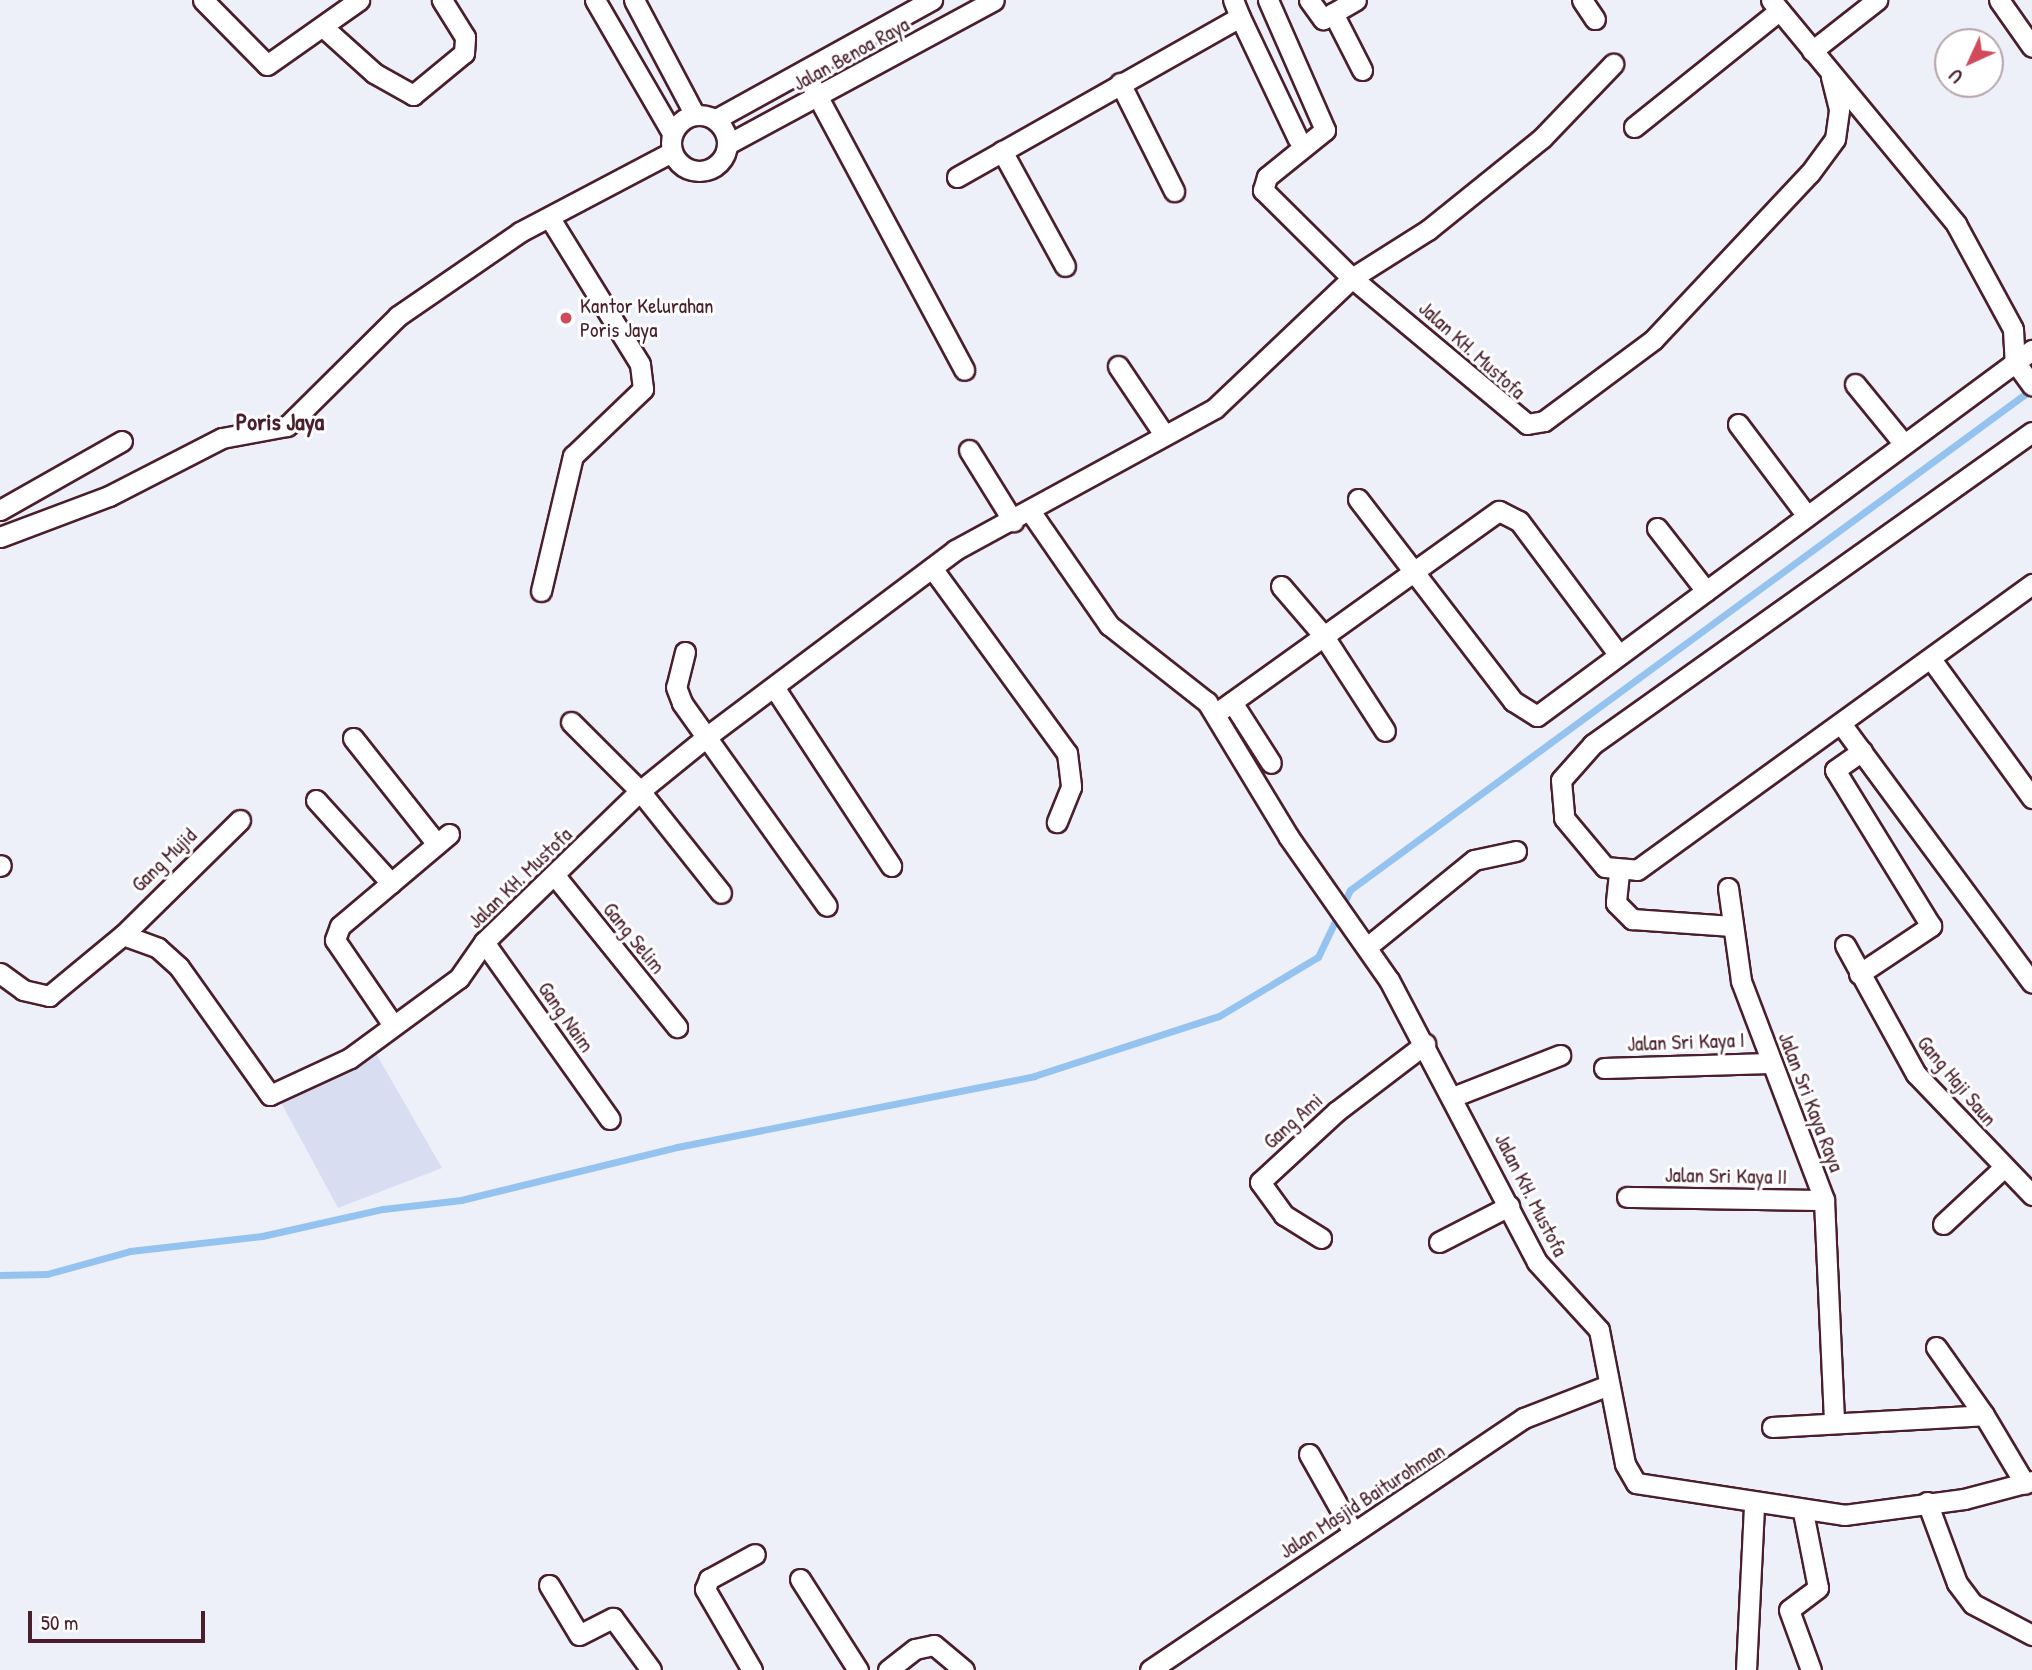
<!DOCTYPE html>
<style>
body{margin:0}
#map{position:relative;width:2032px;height:1670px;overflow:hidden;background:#eef0f9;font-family:"Patrick Hand",sans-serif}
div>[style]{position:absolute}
.built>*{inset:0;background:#d9ddf2}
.stream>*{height:7px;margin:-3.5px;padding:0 3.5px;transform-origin:3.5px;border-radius:3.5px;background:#95c3f0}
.roads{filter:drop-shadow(2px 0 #4a1f2b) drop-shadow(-2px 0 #4a1f2b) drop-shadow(0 2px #4a1f2b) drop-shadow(0 -2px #4a1f2b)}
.minor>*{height:19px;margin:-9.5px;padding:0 9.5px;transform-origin:9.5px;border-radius:9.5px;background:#fff}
.minor>.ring{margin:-9.5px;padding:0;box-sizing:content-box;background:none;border:19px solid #fff;border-radius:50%}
.dots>*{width:19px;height:19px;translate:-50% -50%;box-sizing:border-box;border:4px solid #fff;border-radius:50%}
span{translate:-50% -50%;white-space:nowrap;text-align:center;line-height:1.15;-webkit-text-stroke:6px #fff;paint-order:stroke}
.street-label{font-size:21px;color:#4a1f2b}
.poi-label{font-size:21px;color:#4a1f2b}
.left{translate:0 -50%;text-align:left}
.quarter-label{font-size:24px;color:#4a1f2b;font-weight:700}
.north{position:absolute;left:1934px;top:28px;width:70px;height:70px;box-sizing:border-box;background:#fff;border:2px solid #b7a5aa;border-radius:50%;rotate:225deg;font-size:19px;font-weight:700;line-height:28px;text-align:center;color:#4a1f2b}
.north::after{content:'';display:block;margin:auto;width:24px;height:32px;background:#d1495b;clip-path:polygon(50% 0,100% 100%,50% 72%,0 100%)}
.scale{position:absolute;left:28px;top:1611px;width:177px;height:32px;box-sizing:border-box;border:4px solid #4a1f2b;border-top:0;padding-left:9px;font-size:21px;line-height:24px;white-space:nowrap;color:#4a1f2b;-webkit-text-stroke:5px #fff;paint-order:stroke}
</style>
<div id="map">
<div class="built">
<div style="clip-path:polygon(374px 1050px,442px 1168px,338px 1208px,278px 1097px)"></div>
</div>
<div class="stream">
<div style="left:0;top:1275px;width:47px;rotate:-1.2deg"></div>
<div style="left:47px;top:1274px;width:86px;rotate:-15.5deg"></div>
<div style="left:130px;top:1251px;width:133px;rotate:-6.5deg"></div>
<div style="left:262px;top:1236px;width:124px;rotate:-12.6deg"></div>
<div style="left:383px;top:1209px;width:79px;rotate:-6.6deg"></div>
<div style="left:461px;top:1200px;width:222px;rotate:-13.8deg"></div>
<div style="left:677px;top:1147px;width:364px;rotate:-11.2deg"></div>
<div style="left:1034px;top:1076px;width:194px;rotate:-18deg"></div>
<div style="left:1219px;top:1016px;width:115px;rotate:-30.8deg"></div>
<div style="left:1318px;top:957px;width:74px;rotate:-64.5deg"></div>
<div style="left:1350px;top:890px;width:846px;rotate:-36.3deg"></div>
</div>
<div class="roads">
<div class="minor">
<div style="left:203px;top:0;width:91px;rotate:45.4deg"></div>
<div style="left:267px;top:65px;width:113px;rotate:-35.2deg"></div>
<div style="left:595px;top:0;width:154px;rotate:59.9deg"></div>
<div style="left:634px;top:0;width:130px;rotate:62.1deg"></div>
<div style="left:1268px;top:0;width:142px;rotate:66.3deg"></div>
<div style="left:1325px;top:130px;width:75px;rotate:141deg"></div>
<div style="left:1267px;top:177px;width:14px;rotate:107deg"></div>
<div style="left:1263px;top:190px;width:125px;rotate:44.7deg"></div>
<div style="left:1352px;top:278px;width:228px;rotate:39.8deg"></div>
<div style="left:1527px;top:424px;width:17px;rotate:-10deg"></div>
<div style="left:1544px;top:421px;width:136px;rotate:-36.6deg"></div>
<div style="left:1653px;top:340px;width:229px;rotate:-46.8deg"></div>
<div style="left:1810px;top:173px;width:42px;rotate:-53.7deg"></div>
<div style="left:1835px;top:139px;width:30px;rotate:-82deg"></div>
<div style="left:1839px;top:109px;width:34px;rotate:-104deg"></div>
<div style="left:1309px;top:0;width:24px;rotate:54deg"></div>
<div style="left:1323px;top:19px;width:38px;rotate:-30deg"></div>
<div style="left:1582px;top:0;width:23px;rotate:56deg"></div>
<div style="left:1771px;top:0;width:291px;rotate:50.4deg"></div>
<div style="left:1956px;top:224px;width:119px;rotate:61.5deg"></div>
<div style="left:2013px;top:329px;width:33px;rotate:87deg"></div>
<div style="left:2015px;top:362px;width:29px;rotate:54deg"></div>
<div style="left:1999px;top:0;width:57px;rotate:54.9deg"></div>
<div style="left:1333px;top:13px;width:64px;rotate:63deg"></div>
<div style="left:1240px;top:17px;width:135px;rotate:64.6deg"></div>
<div style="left:323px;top:27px;width:69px;rotate:42deg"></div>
<div style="left:374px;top:73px;width:45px;rotate:29.4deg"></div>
<div style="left:413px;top:95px;width:66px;rotate:-39.5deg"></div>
<div style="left:464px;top:53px;width:16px;rotate:-86deg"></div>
<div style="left:465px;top:37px;width:44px;rotate:-121.9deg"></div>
<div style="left:1812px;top:51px;width:83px;rotate:-38.1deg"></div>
<div style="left:804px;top:71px;width:339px;rotate:61.8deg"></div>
<div style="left:1120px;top:83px;width:121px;rotate:63.4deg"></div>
<div class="ring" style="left:671px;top:115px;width:37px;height:37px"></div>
<div style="left:716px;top:119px;width:247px;rotate:-28.9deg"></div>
<div style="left:1634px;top:127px;width:186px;rotate:-38.7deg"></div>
<div style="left:728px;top:144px;width:302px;rotate:-28.4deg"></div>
<div style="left:1002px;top:151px;width:131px;rotate:61.3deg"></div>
<div style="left:957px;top:177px;width:325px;rotate:-29.5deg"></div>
<div style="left:1240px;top:17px;width:18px;rotate:-112deg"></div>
<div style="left:1118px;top:366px;width:81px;rotate:56.1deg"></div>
<div style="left:1855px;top:384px;width:77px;rotate:50.8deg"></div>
<div style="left:1738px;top:424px;width:115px;rotate:53.1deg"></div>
<div style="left:2032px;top:432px;width:539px;rotate:144.6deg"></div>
<div style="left:1593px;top:744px;width:48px;rotate:131.6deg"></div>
<div style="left:1561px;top:780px;width:38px;rotate:85deg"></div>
<div style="left:1564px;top:818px;width:64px;rotate:50.1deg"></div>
<div style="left:1605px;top:867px;width:32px;rotate:5deg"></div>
<div style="left:1637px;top:870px;width:488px;rotate:-35.9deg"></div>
<div style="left:969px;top:450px;width:84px;rotate:58.2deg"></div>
<div style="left:1358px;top:499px;width:255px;rotate:52.5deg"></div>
<div style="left:1513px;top:701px;width:28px;rotate:32deg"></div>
<div style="left:1537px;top:716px;width:616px;rotate:-36.48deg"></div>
<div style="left:0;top:510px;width:140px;rotate:-29.5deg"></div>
<div style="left:1030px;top:511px;width:139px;rotate:55.3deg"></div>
<div style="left:1109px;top:625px;width:125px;rotate:38.2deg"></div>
<div style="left:1207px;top:702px;width:157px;rotate:58.8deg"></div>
<div style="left:1288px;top:836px;width:176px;rotate:55deg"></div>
<div style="left:1389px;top:980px;width:318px;rotate:62.3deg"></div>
<div style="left:1537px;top:1262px;width:92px;rotate:47.6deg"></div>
<div style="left:1599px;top:1330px;width:136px;rotate:79deg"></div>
<div style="left:1625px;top:1464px;width:22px;rotate:60deg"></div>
<div style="left:1636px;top:1483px;width:210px;rotate:8.7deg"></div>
<div style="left:1844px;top:1515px;width:121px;rotate:-7.6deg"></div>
<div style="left:1964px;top:1499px;width:70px;rotate:-14.8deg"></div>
<div style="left:1657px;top:528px;width:80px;rotate:52.1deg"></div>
<div style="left:0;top:537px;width:116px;rotate:-20.6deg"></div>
<div style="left:109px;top:496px;width:127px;rotate:-27.2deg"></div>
<div style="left:222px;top:438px;width:66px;rotate:-10.5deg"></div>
<div style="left:287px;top:426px;width:156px;rotate:-44.7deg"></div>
<div style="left:398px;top:316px;width:148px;rotate:-34.5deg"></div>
<div style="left:520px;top:232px;width:172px;rotate:-27.8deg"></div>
<div style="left:932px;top:568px;width:229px;rotate:53.9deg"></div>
<div style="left:1067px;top:753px;width:34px;rotate:83deg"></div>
<div style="left:1071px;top:787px;width:38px;rotate:112deg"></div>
<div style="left:1281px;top:586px;width:65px;rotate:49.4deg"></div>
<div style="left:1323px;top:635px;width:114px;rotate:57.1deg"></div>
<div style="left:541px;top:591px;width:139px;rotate:-76.7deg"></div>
<div style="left:573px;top:456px;width:97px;rotate:-43.7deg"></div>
<div style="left:643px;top:389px;width:25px;rotate:-97deg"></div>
<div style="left:640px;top:364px;width:172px;rotate:-121.7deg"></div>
<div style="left:685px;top:652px;width:36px;rotate:104deg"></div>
<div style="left:676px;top:687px;width:17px;rotate:69deg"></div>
<div style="left:682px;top:703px;width:249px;rotate:54.5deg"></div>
<div style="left:1931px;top:659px;width:172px;rotate:54deg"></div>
<div style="left:774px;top:687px;width:214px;rotate:56.8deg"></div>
<div style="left:1232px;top:702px;width:72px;rotate:57.4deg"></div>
<div style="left:1215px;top:714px;width:349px;rotate:-35.6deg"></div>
<div style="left:1499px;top:511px;width:22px;rotate:27deg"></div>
<div style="left:1519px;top:521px;width:167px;rotate:53.3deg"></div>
<div style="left:571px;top:722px;width:98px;rotate:45deg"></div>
<div style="left:640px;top:791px;width:130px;rotate:51.5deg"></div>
<div style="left:1842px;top:725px;width:320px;rotate:53.6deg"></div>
<div style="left:353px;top:738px;width:135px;rotate:51.6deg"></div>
<div style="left:316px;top:800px;width:112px;rotate:47.9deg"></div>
<div style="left:391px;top:883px;width:67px;rotate:139.9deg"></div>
<div style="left:340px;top:926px;width:15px;rotate:110deg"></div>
<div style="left:335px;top:940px;width:103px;rotate:55.7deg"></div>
<div style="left:0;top:866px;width:1px;rotate:-45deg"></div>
<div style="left:1619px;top:873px;width:30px;rotate:96deg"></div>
<div style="left:1616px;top:903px;width:23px;rotate:45deg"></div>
<div style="left:1632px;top:919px;width:100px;rotate:4deg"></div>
<div style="left:556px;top:877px;width:193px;rotate:51.1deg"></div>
<div style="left:391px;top:883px;width:76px;rotate:-40.2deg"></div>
<div style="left:1728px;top:888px;width:94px;rotate:82deg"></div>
<div style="left:1741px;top:981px;width:234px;rotate:69.2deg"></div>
<div style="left:1824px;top:1200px;width:223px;rotate:87.4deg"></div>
<div style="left:123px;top:935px;width:164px;rotate:-44.5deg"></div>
<div style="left:484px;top:942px;width:217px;rotate:54.6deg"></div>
<div style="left:1845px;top:945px;width:147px;rotate:61.2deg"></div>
<div style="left:1916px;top:1074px;width:168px;rotate:46.2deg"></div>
<div style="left:1367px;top:947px;width:138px;rotate:-39.1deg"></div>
<div style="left:1474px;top:860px;width:43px;rotate:-12.1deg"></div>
<div style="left:0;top:973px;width:29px;rotate:36deg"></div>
<div style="left:23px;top:990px;width:27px;rotate:13deg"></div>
<div style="left:49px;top:996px;width:96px;rotate:-39.5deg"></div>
<div style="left:123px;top:935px;width:37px;rotate:20deg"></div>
<div style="left:158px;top:948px;width:28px;rotate:42deg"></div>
<div style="left:179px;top:967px;width:157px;rotate:54.6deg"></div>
<div style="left:270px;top:1095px;width:88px;rotate:-24.8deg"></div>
<div style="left:350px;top:1058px;width:135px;rotate:-36.3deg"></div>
<div style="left:459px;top:978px;width:44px;rotate:-55.2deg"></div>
<div style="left:484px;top:942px;width:217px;rotate:-44.1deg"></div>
<div style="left:640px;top:791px;width:89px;rotate:-39.1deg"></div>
<div style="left:709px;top:735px;width:308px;rotate:-36.9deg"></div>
<div style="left:955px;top:550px;width:296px;rotate:-28.6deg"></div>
<div style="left:1215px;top:408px;width:189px;rotate:-43.5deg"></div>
<div style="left:1352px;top:278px;width:90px;rotate:-32.3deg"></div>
<div style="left:1428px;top:230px;width:146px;rotate:-38.9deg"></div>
<div style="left:1542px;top:138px;width:103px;rotate:-46.2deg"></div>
<div style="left:1859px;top:974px;width:87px;rotate:-33.7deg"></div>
<div style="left:1931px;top:926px;width:183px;rotate:-121.6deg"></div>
<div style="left:1835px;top:770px;width:33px;rotate:-35deg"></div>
<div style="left:1604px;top:1068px;width:166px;rotate:-1.7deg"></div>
<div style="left:1455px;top:1096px;width:113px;rotate:-21.3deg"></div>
<div style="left:1627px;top:1197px;width:197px;rotate:0.9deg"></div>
<div style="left:1943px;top:1224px;width:82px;rotate:-43deg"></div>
<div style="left:1321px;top:1238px;width:44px;rotate:-148.1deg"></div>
<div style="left:1284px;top:1215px;width:41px;rotate:-126deg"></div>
<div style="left:1260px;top:1182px;width:105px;rotate:-42.7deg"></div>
<div style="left:1337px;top:1111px;width:111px;rotate:-37.3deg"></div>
<div style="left:1439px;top:1242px;width:79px;rotate:-27.2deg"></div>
<div style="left:1936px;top:1347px;width:83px;rotate:54.8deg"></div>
<div style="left:1772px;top:1427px;width:212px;rotate:-3.2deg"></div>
<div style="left:1984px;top:1415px;width:80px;rotate:59.3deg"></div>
<div style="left:1309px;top:1454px;width:90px;rotate:60.6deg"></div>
<div style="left:1927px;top:1502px;width:86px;rotate:69.7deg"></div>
<div style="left:1957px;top:1583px;width:26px;rotate:53deg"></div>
<div style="left:1973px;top:1604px;width:67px;rotate:27.7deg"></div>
<div style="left:1803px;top:1512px;width:77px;rotate:78.8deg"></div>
<div style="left:1818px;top:1588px;width:36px;rotate:143deg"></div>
<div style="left:1789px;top:1610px;width:64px;rotate:69.9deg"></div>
<div style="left:800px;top:1579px;width:108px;rotate:57.5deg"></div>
<div style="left:549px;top:1585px;width:58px;rotate:59deg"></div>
<div style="left:579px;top:1635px;width:38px;rotate:-27deg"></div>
<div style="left:613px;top:1618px;width:64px;rotate:53.8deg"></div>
<div style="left:752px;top:1670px;width:94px;rotate:-120.1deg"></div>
<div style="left:705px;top:1589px;width:11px;rotate:-68deg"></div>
<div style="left:709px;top:1579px;width:52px;rotate:-28.5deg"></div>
<div style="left:888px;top:1670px;width:34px;rotate:-38deg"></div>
<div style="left:915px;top:1649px;width:19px;rotate:-12deg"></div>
<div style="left:934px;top:1645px;width:39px;rotate:40deg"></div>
<div style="left:1150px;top:1670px;width:451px;rotate:-34deg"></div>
<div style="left:1524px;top:1418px;width:88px;rotate:-21.3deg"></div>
<div style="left:1746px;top:1670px;width:166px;rotate:-87.2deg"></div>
</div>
</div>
<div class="dots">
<div style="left:566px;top:318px;background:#d1495b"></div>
</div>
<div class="street-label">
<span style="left:851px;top:54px;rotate:-29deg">Jalan Benoa Raya</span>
<span style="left:1472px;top:350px;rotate:42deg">Jalan KH. Mustofa</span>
<span style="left:164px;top:860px;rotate:-44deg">Gang Mujid</span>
<span style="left:520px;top:878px;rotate:-44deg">Jalan KH. Mustofa</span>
<span style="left:634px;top:938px;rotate:51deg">Gang Selim</span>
<span style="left:566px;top:1017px;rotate:55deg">Gang Naim</span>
<span style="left:1686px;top:1042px;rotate:-2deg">Jalan Sri Kaya I</span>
<span style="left:1957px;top:1081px;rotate:50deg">Gang Haji Saun</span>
<span style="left:1811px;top:1102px;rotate:69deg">Jalan Sri Kaya Raya</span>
<span style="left:1293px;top:1121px;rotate:-42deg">Gang Ami</span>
<span style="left:1726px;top:1176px;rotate:1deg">Jalan Sri Kaya II</span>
<span style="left:1531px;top:1195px;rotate:63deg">Jalan KH. Mustofa</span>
<span style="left:1362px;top:1501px;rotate:-33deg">Jalan Masjid Baiturohman</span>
</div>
<div class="poi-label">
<span class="left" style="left:580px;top:318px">Kantor Kelurahan<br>Poris Jaya</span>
</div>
<div class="quarter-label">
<span style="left:280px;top:422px">Poris Jaya</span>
</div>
<div class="north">U</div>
<div class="scale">50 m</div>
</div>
